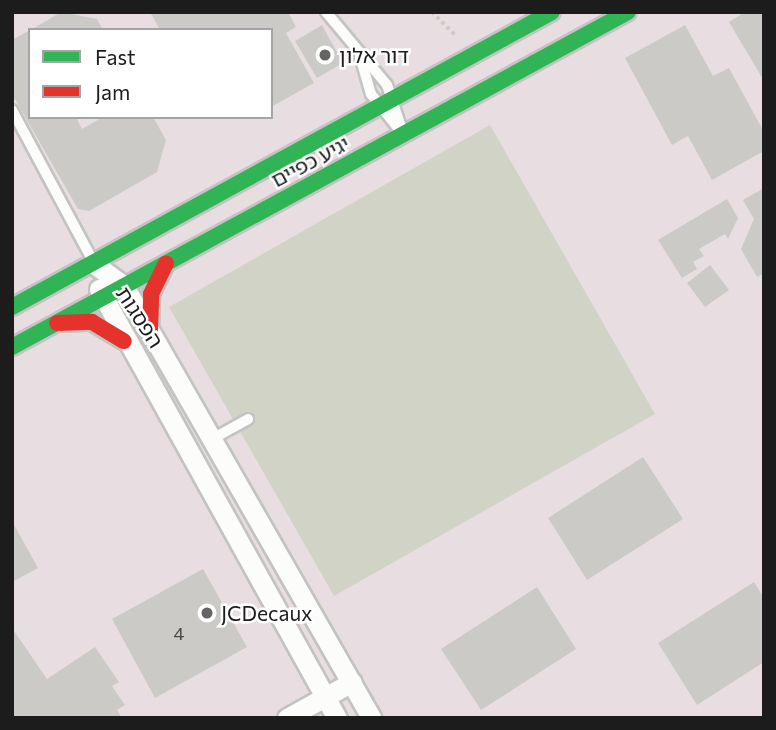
<!DOCTYPE html>
<meta charset="utf-8">
<style>
body{margin:0}
#map{position:relative;width:776px;height:730px;overflow:hidden;background:#eaeae5;font-family:Commissioner,"Noto Sans Hebrew",sans-serif}
div>[style]{position:absolute}
.industrial>*{inset:0;background:#e8dee1}
.construction>*{inset:0;background:#d1d3c7}
.building>*{inset:0;background:#cbcac6}
.path>*{height:3.5px;margin-top:-1.75px;transform-origin:0;background:repeating-linear-gradient(90deg,#d1c9c3 0 3.5px,transparent 0 7px)}
.roads{filter:drop-shadow(2px 0 #c3c3c1) drop-shadow(-2px 0 #c3c3c1) drop-shadow(0 2px #c3c3c1) drop-shadow(0 -2px #c3c3c1)}
.lane>*{height:10px;margin:-5px;padding:0 5px;transform-origin:5px;border-radius:5px;background:#fcfcfb}
.street>*{height:19px;margin:-9.5px;padding:0 9.5px;transform-origin:9.5px;border-radius:9.5px;background:#fcfcfb}
.fast>*{height:16px;margin:-8px;padding:0 8px;transform-origin:8px;border-radius:8px;background:#30b455}
.jam>*{height:16px;margin:-8px;padding:0 8px;transform-origin:8px;border-radius:8px;background:#e5322d}
.dots>*{width:19px;height:19px;translate:-50% -50%;box-sizing:border-box;border:4px solid #fff;border-radius:50%}
span{translate:-50% -50%;white-space:nowrap;text-align:center;line-height:1.15;-webkit-text-stroke:5px #fff;paint-order:stroke}
.number-label{font-size:18px;color:#484846}
.number-label span{-webkit-text-stroke-width:0}
.poi-label{font-size:21px;color:#1c1c1c}
.left{translate:0 -50%;text-align:left}
.street-label{font-size:21px;color:#1c1c1c}
.frame{position:absolute;inset:0;border:14px solid #1c1c1c;pointer-events:none}
.legend{position:absolute;left:28px;top:28px;width:245px;height:91px;box-sizing:border-box;background:#fff;border:2px solid #a4a4a4;margin:0;padding:9px 12px;list-style:none;font-size:21px;color:#1c1c1c}
.legend li{display:flex;align-items:center;gap:14px;height:35px}
.legend b{width:35px;border:2px solid #a4a4a4}
</style>
<div id="map">
<div class="industrial">
<div style="clip-path:polygon(evenodd,12px 12px,764px 12px,764px 718px,12px 718px,12px 12px,30px 30px,271px 30px,271px 117px,30px 117px,30px 30px)"></div>
</div>
<div class="construction">
<div style="clip-path:polygon(490px 125px,655px 414px,334px 596px,169px 307px)"></div>
</div>
<div class="building">
<div style="clip-path:polygon(61px 12px,97px 19px,103px 30px,31px 30px)"></div>
<div style="clip-path:polygon(150px 12px,288px 12px,296px 27px,286px 33px,314px 83px,271px 107px,271px 30px,160px 30px)"></div>
<div style="clip-path:polygon(745px 12px,764px 12px,764px 81px,729px 22px)"></div>
<div style="clip-path:polygon(322px 25px,343px 63px,317px 78px,295px 41px)"></div>
<div style="clip-path:polygon(685px 25px,713px 76px,729px 68px,764px 132px,764px 151px,712px 180px,688px 136px,672px 145px,625px 58px)"></div>
<div style="clip-path:polygon(30px 30px,30px 117px,76px 117px,82px 129px,103px 117px,153px 117px,166px 140px,157px 172px,89px 211px,78px 209px,12px 94px,12px 40px)"></div>
<div style="clip-path:polygon(764px 188px,764px 273px,757px 277px,741px 249px,754px 219px,743px 200px)"></div>
<div style="clip-path:polygon(727px 199px,738px 218px,728px 239px,725px 234px,699px 249px,704px 256px,693px 262px,697px 269px,682px 278px,658px 240px)"></div>
<div style="clip-path:polygon(710px 265px,729px 290px,705px 307px,687px 283px)"></div>
<div style="clip-path:polygon(643px 457px,683px 519px,587px 580px,548px 518px)"></div>
<div style="clip-path:polygon(12px 521px,38px 568px,12px 582px)"></div>
<div style="clip-path:polygon(203px 569px,247px 647px,155px 698px,112px 619px)"></div>
<div style="clip-path:polygon(754px 582px,764px 598px,764px 662px,697px 705px,658px 643px)"></div>
<div style="clip-path:polygon(537px 587px,576px 649px,481px 710px,441px 649px)"></div>
<div style="clip-path:polygon(12px 628px,47px 679px,95px 647px,119px 682px,112px 686px,125px 705px,117px 710px,122px 718px,12px 718px)"></div>
</div>
<div class="path">
<div style="left:432px;top:12px;width:35px;rotate:45deg"></div>
</div>
<div class="roads">
<div class="lane">
<div style="left:326px;top:12px;width:95px;rotate:50.1deg"></div>
<div style="left:387px;top:85px;width:51px;rotate:71.6deg"></div>
<div style="left:360px;top:56px;width:40px;rotate:74deg"></div>
<div style="left:371px;top:94px;width:50px;rotate:51.5deg"></div>
<div style="left:12px;top:110px;width:171px;rotate:61.8deg"></div>
<div style="left:214px;top:438px;width:39px;rotate:-29deg"></div>
</div>
<div class="street">
<div style="left:94px;top:264px;width:37px;rotate:36deg"></div>
<div style="left:124px;top:286px;width:498px;rotate:60.2deg"></div>
<div style="left:99px;top:289px;width:491px;rotate:61deg"></div>
<div style="left:287px;top:718px;width:74px;rotate:-29deg"></div>
</div>
<div class="fast">
<div style="left:12px;top:307px;width:615px;rotate:-28.65deg"></div>
<div style="left:12px;top:347px;width:701px;rotate:-28.54deg"></div>
</div>
<div class="jam">
<div style="left:57px;top:323px;width:35px;rotate:-2deg"></div>
<div style="left:92px;top:322px;width:37px;rotate:31deg"></div>
<div style="left:150px;top:330px;width:36px;rotate:-88deg"></div>
<div style="left:151px;top:294px;width:34px;rotate:-64deg"></div>
</div>
</div>
<div class="dots">
<div style="left:325px;top:55px;background:#646462"></div>
<div style="left:207px;top:613px;background:#646462"></div>
</div>
<div class="number-label">
<span style="left:179px;top:633px">4</span>
</div>
<div class="poi-label">
<span class="left" style="left:339px;top:55px">דור אלון</span>
<span class="left" style="left:221px;top:613px">JCDecaux</span>
</div>
<div class="street-label">
<span style="left:310px;top:161px;rotate:-28deg">יגיע כפיים</span>
<span style="left:140px;top:317px;rotate:57deg">הפסגות</span>
</div>
<div class="frame"></div>
<ul class="legend">
<li><b style="height:9px;background:#30b455"></b>Fast</li>
<li><b style="height:9px;background:#e5322d"></b>Jam</li>
</ul>
</div>
